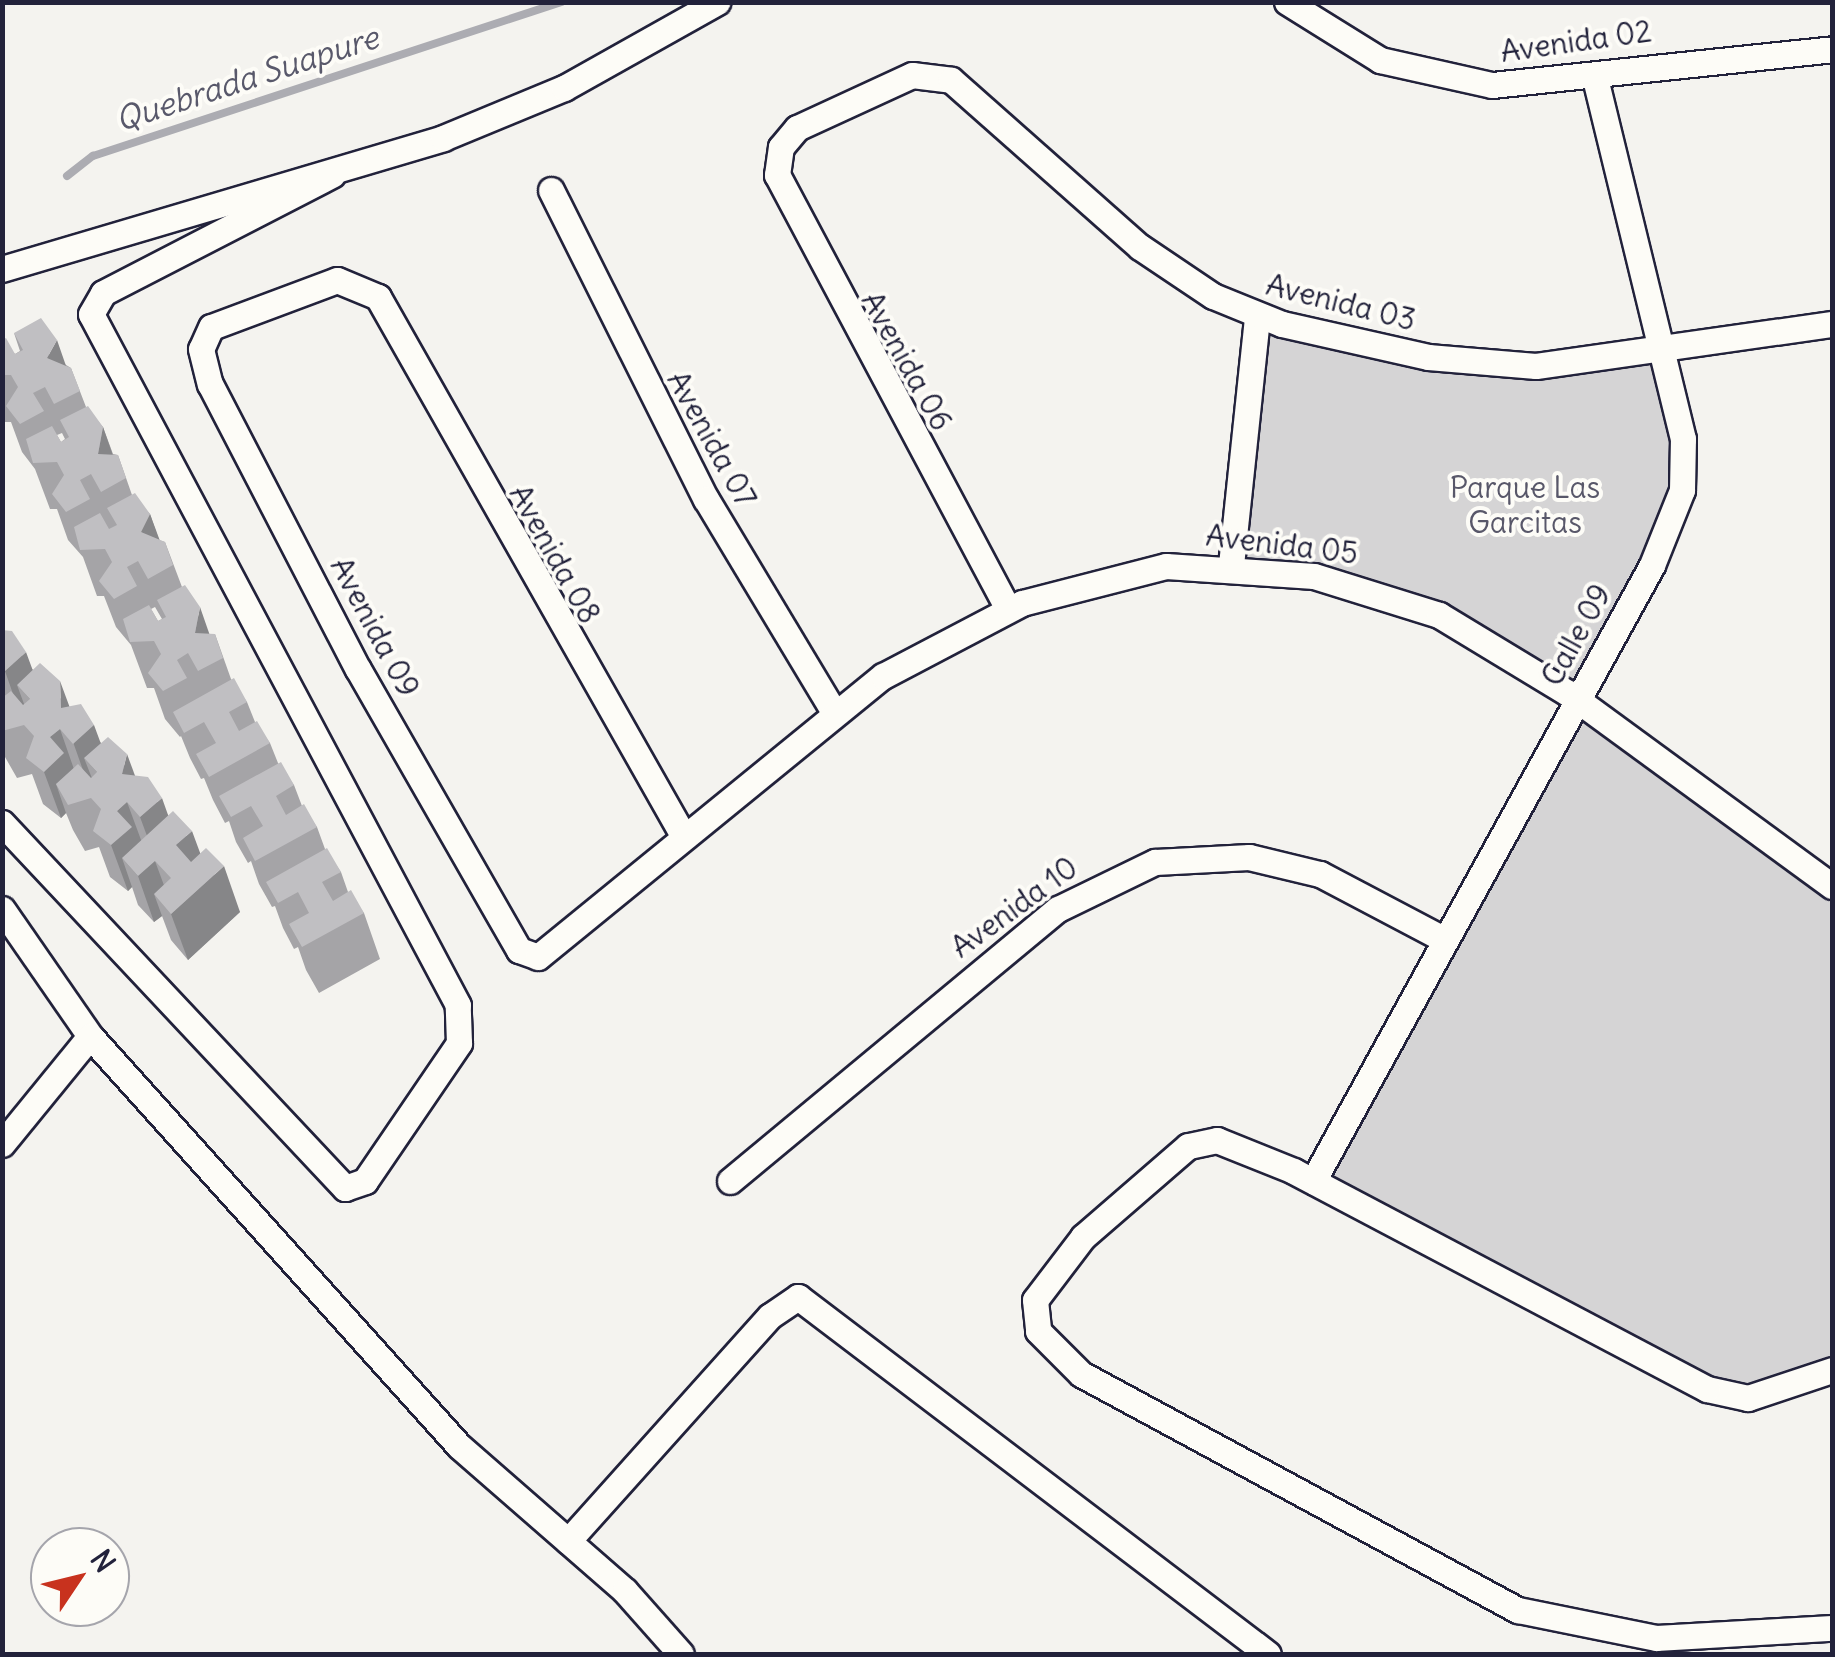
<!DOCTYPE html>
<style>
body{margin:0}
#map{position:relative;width:1835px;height:1657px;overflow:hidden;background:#f4f3ef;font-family:Delius,sans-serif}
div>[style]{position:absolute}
.green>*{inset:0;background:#d5d4d5}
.stream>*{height:8px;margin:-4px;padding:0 4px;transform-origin:4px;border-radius:4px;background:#acacb2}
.roads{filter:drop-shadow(2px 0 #22223b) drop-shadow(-2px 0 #22223b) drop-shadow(0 2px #22223b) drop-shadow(0 -2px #22223b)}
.street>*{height:25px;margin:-12.5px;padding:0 12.5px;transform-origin:12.5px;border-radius:12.5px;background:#fdfcf7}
.wall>*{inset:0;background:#a5a4a7}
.shaded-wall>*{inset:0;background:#868688}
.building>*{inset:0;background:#c0bfc2}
span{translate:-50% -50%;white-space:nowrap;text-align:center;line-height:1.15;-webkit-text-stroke:8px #fdfcf7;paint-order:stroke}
.street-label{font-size:30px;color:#22223b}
.park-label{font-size:30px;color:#585769}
.water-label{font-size:32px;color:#59596b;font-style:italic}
.frame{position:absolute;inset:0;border:5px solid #22223b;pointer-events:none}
.north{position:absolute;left:30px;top:1527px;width:100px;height:100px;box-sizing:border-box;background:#fdfcf7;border:2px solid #a5a5ac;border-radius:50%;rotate:55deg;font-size:28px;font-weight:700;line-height:40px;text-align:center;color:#22223b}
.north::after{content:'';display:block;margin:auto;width:35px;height:45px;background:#c8321e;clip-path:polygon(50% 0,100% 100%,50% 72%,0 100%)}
</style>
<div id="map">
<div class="green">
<div style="clip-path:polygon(1257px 316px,1463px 362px,1663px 347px,1685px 469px,1577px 700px,1832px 886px,1832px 1370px,1748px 1398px,1313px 1181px,1576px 700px,1477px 635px,1231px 565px)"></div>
</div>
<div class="stream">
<div style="left:67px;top:176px;width:33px;rotate:-38deg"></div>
<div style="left:93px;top:156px;width:494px;rotate:-18.2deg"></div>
</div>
<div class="roads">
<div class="street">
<div style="left:1287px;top:2px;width:110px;rotate:31.9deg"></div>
<div style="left:1380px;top:60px;width:115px;rotate:12.6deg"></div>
<div style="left:1492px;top:85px;width:342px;rotate:-6deg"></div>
<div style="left:551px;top:190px;width:346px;rotate:63.4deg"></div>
<div style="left:706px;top:499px;width:246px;rotate:59deg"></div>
<div style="left:2px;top:269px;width:460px;rotate:-16.5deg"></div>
<div style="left:443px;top:138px;width:131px;rotate:-22.5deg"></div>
<div style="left:564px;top:88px;width:176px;rotate:-29.3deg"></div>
<div style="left:1231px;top:565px;width:250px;rotate:-84deg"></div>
<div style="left:1008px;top:609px;width:492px;rotate:-118deg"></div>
<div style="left:777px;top:175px;width:28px;rotate:-82deg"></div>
<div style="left:781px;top:147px;width:25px;rotate:-50deg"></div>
<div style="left:797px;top:128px;width:127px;rotate:-24.7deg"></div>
<div style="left:912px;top:75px;width:39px;rotate:7deg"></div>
<div style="left:951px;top:80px;width:252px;rotate:41.5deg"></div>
<div style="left:1140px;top:247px;width:88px;rotate:33.9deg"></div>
<div style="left:1213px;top:296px;width:74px;rotate:22.1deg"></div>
<div style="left:1282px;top:324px;width:150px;rotate:12.7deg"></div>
<div style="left:1428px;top:357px;width:108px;rotate:4.8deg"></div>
<div style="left:1536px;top:366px;width:299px;rotate:-8.1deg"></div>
<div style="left:2px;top:823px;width:501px;rotate:46.78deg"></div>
<div style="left:345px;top:1188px;width:21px;rotate:-19deg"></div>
<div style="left:365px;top:1181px;width:167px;rotate:-55.7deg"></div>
<div style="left:459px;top:1043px;width:38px;rotate:-92deg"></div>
<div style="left:458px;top:1005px;width:782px;rotate:-117.97deg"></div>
<div style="left:91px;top:314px;width:24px;rotate:-60deg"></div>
<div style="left:103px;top:293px;width:258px;rotate:-27.3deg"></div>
<div style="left:684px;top:837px;width:621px;rotate:-119.54deg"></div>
<div style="left:378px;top:297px;width:44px;rotate:-157.5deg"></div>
<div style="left:337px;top:280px;width:134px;rotate:159.5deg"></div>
<div style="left:211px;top:327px;width:24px;rotate:114deg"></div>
<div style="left:201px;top:349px;width:36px;rotate:76deg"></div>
<div style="left:210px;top:384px;width:321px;rotate:62.6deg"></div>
<div style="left:358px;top:669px;width:324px;rotate:60.2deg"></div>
<div style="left:519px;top:950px;width:20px;rotate:20deg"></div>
<div style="left:538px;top:957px;width:445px;rotate:-39.2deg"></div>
<div style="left:883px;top:676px;width:157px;rotate:-27.7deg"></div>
<div style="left:1022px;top:603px;width:149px;rotate:-14.4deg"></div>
<div style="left:1166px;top:566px;width:148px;rotate:3.9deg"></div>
<div style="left:1314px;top:576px;width:131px;rotate:17.3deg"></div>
<div style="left:1439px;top:615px;width:151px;rotate:31.2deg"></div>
<div style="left:1568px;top:693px;width:327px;rotate:36.2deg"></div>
<div style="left:2px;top:909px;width:155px;rotate:55.3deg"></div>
<div style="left:90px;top:1036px;width:552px;rotate:48.01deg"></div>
<div style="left:459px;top:1446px;width:220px;rotate:41.1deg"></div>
<div style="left:625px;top:1591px;width:84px;rotate:48.4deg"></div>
<div style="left:2px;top:1144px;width:139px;rotate:-50.8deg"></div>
<div style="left:730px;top:1181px;width:426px;rotate:-39.7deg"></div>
<div style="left:1058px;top:909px;width:108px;rotate:-25.9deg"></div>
<div style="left:1155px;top:862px;width:94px;rotate:-3deg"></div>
<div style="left:1249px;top:857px;width:73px;rotate:13.5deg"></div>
<div style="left:1320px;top:874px;width:141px;rotate:27.8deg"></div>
<div style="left:1313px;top:1181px;width:703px;rotate:-61.17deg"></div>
<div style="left:1652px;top:565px;width:81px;rotate:-68.2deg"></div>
<div style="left:1682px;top:490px;width:51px;rotate:-88.9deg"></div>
<div style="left:1683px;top:439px;width:375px;rotate:-103.7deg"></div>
<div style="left:1832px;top:1370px;width:89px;rotate:161.6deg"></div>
<div style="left:1748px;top:1398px;width:42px;rotate:-167.6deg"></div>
<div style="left:1707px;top:1389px;width:467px;rotate:-152.2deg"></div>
<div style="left:1294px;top:1171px;width:83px;rotate:-158.1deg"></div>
<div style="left:1217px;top:1140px;width:30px;rotate:168deg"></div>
<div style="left:1188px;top:1146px;width:139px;rotate:139.1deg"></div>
<div style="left:1083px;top:1237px;width:79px;rotate:127.3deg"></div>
<div style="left:1035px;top:1300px;width:31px;rotate:84deg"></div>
<div style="left:1038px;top:1331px;width:61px;rotate:45deg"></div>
<div style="left:1081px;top:1374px;width:497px;rotate:28.4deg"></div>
<div style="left:1518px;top:1610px;width:141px;rotate:11.5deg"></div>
<div style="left:1656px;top:1638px;width:176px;rotate:-3.3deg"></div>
<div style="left:568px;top:1541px;width:302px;rotate:-48.1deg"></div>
<div style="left:770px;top:1316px;width:34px;rotate:-34deg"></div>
<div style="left:798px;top:1297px;width:590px;rotate:37.22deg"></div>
</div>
</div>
<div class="wall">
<div style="clip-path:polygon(evenodd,14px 333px,71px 368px,86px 407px,103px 427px,113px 454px,118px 455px,132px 495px,150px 514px,159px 540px,165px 542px,182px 587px,209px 634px,215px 634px,231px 679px,247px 702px,255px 722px,270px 743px,278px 763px,294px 785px,302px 806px,317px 827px,325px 849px,341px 872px,348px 892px,364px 913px,380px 959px,319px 993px,306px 970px,298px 947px,294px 949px,283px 928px,275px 906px,272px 907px,259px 884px,251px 861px,248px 863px,236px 842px,229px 821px,225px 823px,213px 800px,204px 778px,201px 779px,190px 758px,181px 736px,180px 737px,165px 719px,154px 688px,147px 688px,131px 645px,116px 627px,104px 596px,97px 596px,83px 557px,68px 540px,57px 509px,50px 509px,35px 469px,22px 452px,11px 422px,3px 422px,2px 340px,15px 354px,20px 351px,14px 333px,62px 433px,65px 439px,61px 442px,57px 435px,62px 433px,14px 333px,155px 607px,162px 619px,158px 621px,151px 609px,155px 607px)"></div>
<div style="clip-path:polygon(2px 630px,33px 670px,69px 707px,101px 743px,135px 776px,200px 853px,240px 912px,188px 960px,171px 940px,162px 916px,154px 922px,138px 905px,132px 887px,128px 891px,110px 877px,99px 847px,85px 851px,73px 830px,66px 813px,61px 818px,43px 804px,32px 774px,17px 778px,5px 757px,2px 749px)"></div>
</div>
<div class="shaded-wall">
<div style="clip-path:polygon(57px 340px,73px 386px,47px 358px)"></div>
<div style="clip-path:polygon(103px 427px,119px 473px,98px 454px)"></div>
<div style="clip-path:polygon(150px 514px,167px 560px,141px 532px)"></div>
<div style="clip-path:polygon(200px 607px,216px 653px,195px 633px)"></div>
<div style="clip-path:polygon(26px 652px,43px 698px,30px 699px,17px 685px,27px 712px,21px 717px,5px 671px)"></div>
<div style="clip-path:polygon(60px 681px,77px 727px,94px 725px,111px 771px,97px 772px,84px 758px,95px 786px,90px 790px,61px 708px)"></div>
<div style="clip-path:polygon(60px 729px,76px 775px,56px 784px,66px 813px,61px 818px,44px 772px,50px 737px)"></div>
<div style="clip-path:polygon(127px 754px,144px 800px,122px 774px)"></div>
<div style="clip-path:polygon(162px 798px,178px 843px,192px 831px,209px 877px,157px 863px,140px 817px)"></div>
<div style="clip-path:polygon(127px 802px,144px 848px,155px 861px,172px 907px,154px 894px,162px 916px,154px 922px,138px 876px,122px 858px,132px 887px,128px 891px,111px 845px,117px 811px)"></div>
<div style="clip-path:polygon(224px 866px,240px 912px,188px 960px,171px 914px)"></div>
</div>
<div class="building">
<div style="clip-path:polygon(41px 318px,57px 340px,47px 358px,71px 368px,80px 391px,54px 404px,45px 387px,33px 393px,44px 411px,20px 424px,6px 406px,18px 387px,11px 375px,2px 375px,2px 340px,6px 338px,15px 354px,23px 350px,14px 333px)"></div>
<div style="clip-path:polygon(88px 406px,103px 427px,98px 454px,118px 455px,126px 478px,101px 492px,91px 474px,80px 480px,90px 499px,66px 512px,52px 494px,64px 475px,57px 462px,33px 463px,26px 439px,52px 426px,61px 442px,69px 437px,60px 420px)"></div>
<div style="clip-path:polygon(135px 493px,150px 514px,141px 532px,165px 542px,173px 565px,148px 579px,138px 561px,127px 567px,137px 586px,114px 599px,99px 581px,112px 562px,105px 549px,80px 550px,74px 527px,100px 513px,109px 529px,117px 525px,107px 508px)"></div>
<div style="clip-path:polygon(185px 585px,200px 607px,195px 633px,215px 634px,223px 658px,198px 671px,188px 653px,177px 660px,187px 678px,163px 691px,148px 673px,161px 654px,154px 641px,130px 642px,123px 619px,149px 605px,158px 621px,166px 617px,157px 600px)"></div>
<div style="clip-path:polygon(2px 630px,12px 631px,26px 652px,5px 671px,2px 668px)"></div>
<div style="clip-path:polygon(40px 663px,60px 681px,61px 708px,81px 704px,94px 725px,73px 744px,60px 729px,50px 737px,64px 753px,44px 772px,26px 758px,34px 736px,24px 725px,2px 731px,2px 698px,11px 691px,23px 705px,30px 699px,17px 685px)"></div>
<div style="clip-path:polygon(234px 678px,247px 702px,229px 712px,239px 731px,257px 721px,270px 743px,209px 777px,196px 754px,216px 743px,204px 722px,184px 733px,173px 712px)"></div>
<div style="clip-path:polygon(108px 737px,127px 754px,122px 774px,148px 777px,162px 798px,140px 817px,127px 802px,117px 811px,132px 827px,111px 845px,93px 831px,101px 809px,91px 798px,68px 805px,56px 784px,78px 764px,91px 778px,97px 772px,84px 758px)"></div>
<div style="clip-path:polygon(281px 762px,294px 785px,276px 796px,286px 815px,304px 804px,317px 827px,255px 861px,243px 838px,263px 826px,251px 806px,231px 817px,219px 796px)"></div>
<div style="clip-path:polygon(173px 811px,192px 831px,176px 845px,191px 862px,206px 848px,224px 866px,171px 914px,154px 894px,171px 878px,155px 861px,138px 876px,122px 858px)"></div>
<div style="clip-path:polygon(327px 848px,341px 872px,322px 882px,333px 901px,351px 890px,364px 913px,302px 947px,289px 924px,309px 913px,298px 892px,278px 903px,266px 882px)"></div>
</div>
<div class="street-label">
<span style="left:1576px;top:41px;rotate:-8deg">Avenida 02</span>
<span style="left:1341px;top:302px;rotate:14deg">Avenida 03</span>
<span style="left:907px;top:361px;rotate:61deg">Avenida 06</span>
<span style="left:712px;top:439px;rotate:61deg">Avenida 07</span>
<span style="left:1282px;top:544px;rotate:7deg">Avenida 05</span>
<span style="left:555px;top:554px;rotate:61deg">Avenida 08</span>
<span style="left:375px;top:627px;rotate:62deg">Avenida 09</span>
<span style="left:1576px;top:635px;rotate:-61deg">Calle 09</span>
<span style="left:1014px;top:907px;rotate:-36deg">Avenida 10</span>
</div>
<div class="park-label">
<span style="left:1525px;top:504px">Parque Las<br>Garcitas</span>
</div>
<div class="water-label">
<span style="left:247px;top:79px;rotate:-18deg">Quebrada Suapure</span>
</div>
<div class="frame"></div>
<div class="north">N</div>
</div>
